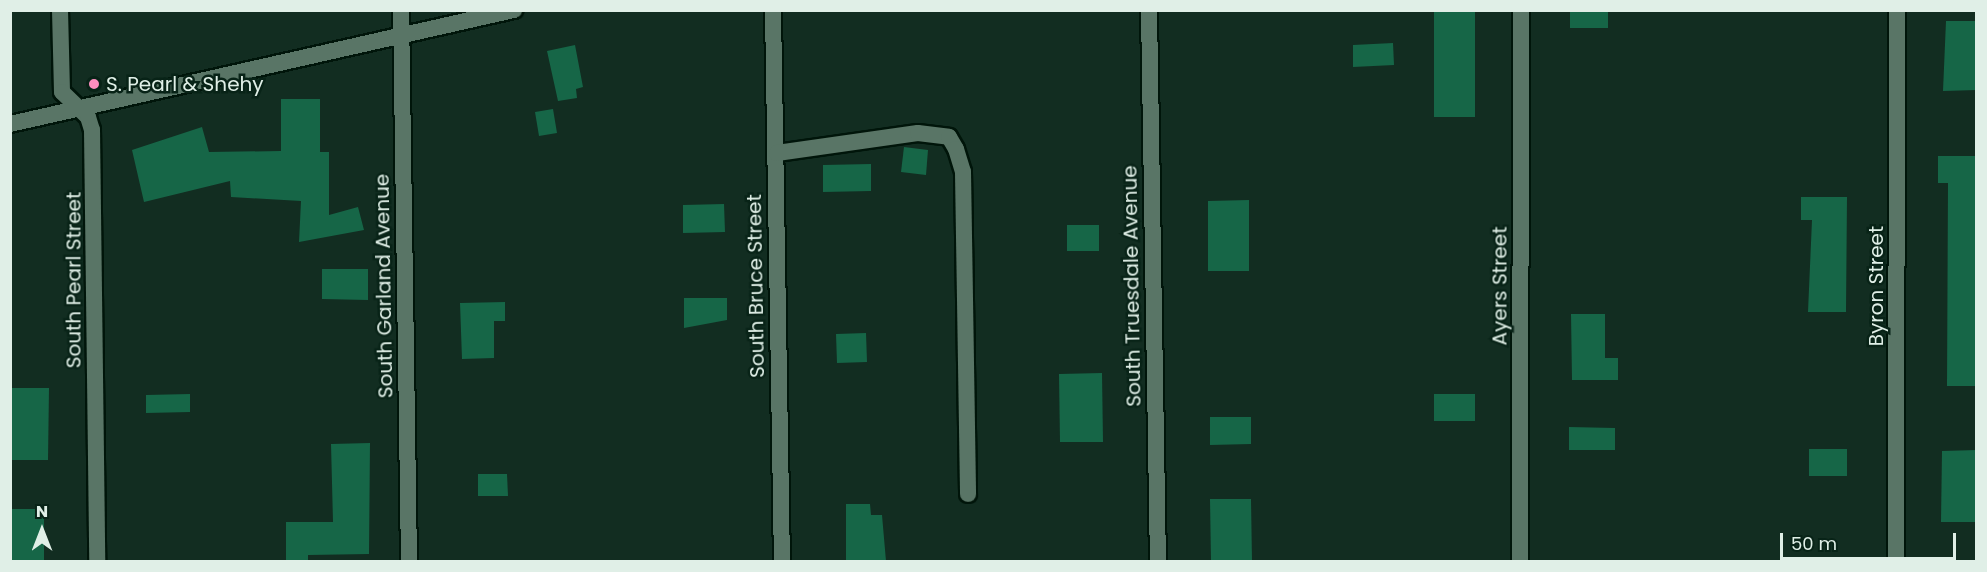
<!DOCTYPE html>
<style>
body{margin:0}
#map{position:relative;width:1987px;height:572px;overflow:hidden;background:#122d21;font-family:Poppins,sans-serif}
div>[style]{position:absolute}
.building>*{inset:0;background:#166647}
.roads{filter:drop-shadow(2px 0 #00150a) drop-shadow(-2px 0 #00150a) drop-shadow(0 2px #00150a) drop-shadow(0 -2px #00150a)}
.minor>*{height:16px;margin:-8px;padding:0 8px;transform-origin:8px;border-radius:8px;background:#597566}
.tertiary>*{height:16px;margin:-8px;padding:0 8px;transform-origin:8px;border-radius:8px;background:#597566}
.dots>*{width:16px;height:16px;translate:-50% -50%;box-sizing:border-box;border:3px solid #082317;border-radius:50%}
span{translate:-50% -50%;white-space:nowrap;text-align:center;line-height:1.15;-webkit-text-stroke:5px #082317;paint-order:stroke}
.poi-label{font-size:20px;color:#e0efe7}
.left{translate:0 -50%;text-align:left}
.street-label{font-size:20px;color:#e0efe7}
.frame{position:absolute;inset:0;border:12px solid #e0efe7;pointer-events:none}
.north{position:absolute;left:12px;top:500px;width:60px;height:60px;-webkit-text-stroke:4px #082317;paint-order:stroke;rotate:0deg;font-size:16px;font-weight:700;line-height:24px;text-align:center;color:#e0efe7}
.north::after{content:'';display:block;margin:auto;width:21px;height:27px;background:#e0efe7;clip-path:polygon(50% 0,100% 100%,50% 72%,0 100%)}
.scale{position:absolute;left:1780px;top:533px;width:176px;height:27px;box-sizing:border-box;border:3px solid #e0efe7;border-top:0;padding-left:8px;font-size:18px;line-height:21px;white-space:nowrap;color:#e0efe7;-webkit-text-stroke:4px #082317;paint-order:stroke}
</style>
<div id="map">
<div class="building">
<div style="clip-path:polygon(1434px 10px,1475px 10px,1475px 117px,1434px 117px)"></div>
<div style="clip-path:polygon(1570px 10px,1608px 10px,1608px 28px,1570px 28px)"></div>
<div style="clip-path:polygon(1946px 21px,1977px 21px,1977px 90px,1943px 91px)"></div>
<div style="clip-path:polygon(1393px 43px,1394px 65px,1353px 67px,1353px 45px)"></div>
<div style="clip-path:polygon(575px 45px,583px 87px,576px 89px,577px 98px,558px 101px,547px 51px)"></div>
<div style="clip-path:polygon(281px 99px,320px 99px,320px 152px,329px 152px,329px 215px,358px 207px,364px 230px,299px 242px,301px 201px,231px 197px,230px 181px,144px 202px,132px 150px,202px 127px,209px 152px,281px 151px)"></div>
<div style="clip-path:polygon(553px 109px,557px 133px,539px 136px,535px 112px)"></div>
<div style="clip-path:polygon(904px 147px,928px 150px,926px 175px,901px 172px)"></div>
<div style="clip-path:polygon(1938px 156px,1976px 156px,1977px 386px,1947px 386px,1948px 183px,1938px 183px)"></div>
<div style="clip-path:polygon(871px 164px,871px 191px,823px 192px,823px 165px)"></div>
<div style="clip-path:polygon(1801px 197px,1847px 197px,1846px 312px,1808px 312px,1812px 220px,1801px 220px)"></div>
<div style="clip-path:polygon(1249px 200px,1249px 271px,1208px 271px,1208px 201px)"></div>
<div style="clip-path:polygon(724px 204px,725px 232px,683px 233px,683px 205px)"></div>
<div style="clip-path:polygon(1067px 225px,1099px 225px,1099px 251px,1067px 251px)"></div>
<div style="clip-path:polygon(322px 269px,368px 269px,368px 300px,322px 299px)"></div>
<div style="clip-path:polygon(684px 298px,727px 298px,727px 320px,684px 328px)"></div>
<div style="clip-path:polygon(505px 302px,505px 321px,494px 321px,494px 358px,462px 359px,460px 303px)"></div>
<div style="clip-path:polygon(1571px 314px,1605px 314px,1605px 358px,1618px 358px,1618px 380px,1572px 380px)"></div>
<div style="clip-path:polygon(866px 333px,867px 362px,837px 363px,836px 334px)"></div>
<div style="clip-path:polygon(1102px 373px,1103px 442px,1060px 442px,1059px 374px)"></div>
<div style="clip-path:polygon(10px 388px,49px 388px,48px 460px,10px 460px)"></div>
<div style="clip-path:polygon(190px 394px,190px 412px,146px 413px,146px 395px)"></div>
<div style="clip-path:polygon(1434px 394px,1475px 394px,1475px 421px,1434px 421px)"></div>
<div style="clip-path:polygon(1210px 417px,1251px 417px,1251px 444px,1210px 445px)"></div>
<div style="clip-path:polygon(1569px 427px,1615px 428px,1615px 450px,1569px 450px)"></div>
<div style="clip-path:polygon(370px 443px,369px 554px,308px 555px,308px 561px,286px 561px,286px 522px,333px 522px,331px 444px)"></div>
<div style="clip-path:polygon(1809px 449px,1847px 449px,1847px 476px,1809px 476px)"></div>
<div style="clip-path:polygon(1977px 450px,1977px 522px,1941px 522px,1942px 451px)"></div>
<div style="clip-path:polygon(478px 474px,507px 474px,508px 496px,478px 496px)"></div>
<div style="clip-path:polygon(1210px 499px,1251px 499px,1252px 561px,1211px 561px)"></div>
<div style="clip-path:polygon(846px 504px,870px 504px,871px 515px,882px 515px,886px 561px,846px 561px)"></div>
<div style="clip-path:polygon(10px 509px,44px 509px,44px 561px,10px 561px)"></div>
</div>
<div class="roads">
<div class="minor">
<div style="left:60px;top:10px;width:82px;rotate:88.6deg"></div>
<div style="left:62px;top:92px;width:36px;rotate:44deg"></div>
<div style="left:88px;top:117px;width:14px;rotate:73deg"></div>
<div style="left:92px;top:130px;width:432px;rotate:89.3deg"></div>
<div style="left:401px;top:10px;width:552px;rotate:89.17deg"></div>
<div style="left:773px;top:10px;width:552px;rotate:89.07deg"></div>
<div style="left:1149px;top:10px;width:552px;rotate:89.07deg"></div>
<div style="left:777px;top:153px;width:142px;rotate:-8.1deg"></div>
<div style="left:918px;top:133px;width:31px;rotate:7deg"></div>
<div style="left:949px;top:137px;width:14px;rotate:60deg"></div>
<div style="left:956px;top:149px;width:24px;rotate:73deg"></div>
<div style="left:963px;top:172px;width:322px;rotate:89.1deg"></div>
<div style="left:1520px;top:562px;width:552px;rotate:-89.9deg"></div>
<div style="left:1896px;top:562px;width:552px;rotate:-89.9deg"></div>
</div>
<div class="tertiary">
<div style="left:10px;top:124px;width:517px;rotate:-12.75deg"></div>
</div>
</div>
<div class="dots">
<div style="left:94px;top:84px;background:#fd8ebf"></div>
</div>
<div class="poi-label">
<span class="left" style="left:106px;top:84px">S. Pearl &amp; Shehy</span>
</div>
<div class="street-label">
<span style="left:74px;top:280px;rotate:-90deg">South Pearl Street</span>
<span style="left:384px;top:286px;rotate:-91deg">South Garland Avenue</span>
<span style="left:756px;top:286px;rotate:-91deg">South Bruce Street</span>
<span style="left:1132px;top:286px;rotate:-91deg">South Truesdale Avenue</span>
<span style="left:1500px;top:286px;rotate:-90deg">Ayers Street</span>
<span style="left:1876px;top:286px;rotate:-90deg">Byron Street</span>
</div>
<div class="frame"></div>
<div class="north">N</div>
<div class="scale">50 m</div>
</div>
